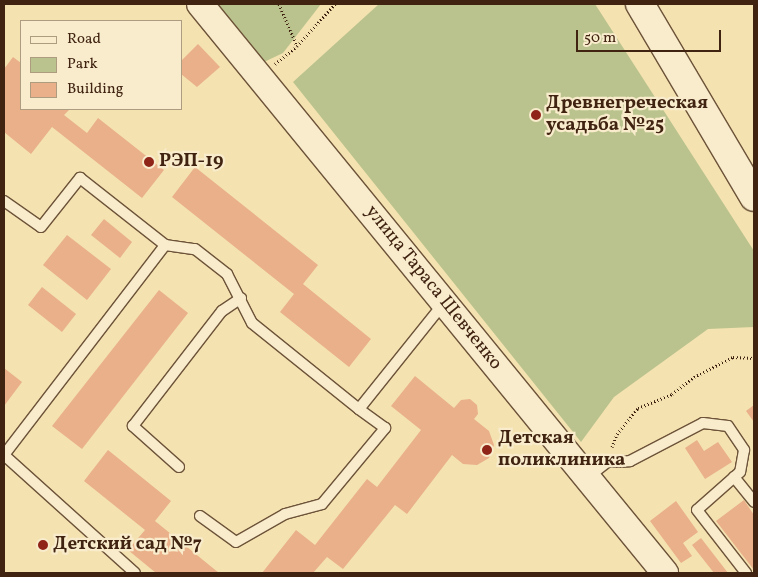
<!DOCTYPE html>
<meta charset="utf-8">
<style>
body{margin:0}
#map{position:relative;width:758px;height:577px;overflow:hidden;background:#f4e2b1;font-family:Vollkorn,serif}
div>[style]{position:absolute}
.green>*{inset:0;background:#bac38d}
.building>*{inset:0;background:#e9b08a}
.path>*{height:3px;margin-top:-1.5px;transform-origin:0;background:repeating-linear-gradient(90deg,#402311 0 1px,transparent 0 3.5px)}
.roads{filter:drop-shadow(1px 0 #6d5339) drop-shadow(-1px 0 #6d5339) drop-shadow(0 1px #6d5339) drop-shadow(0 -1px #6d5339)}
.service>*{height:10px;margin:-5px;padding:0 5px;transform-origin:5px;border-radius:5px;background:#f8eccc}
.tertiary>*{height:26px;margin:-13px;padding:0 13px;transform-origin:13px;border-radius:13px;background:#f8eccc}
.secondary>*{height:28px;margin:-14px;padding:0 14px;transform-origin:14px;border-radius:14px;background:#f8eccc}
.dots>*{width:14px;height:14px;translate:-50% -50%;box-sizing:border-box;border:2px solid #f8eccc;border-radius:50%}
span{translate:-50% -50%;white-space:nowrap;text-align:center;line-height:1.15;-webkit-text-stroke:4.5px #f8eccc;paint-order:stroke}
.poi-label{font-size:19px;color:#402311;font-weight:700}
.left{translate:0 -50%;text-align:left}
.street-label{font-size:19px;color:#402311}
.frame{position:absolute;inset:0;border:5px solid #402311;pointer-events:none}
.legend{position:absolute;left:20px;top:20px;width:162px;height:90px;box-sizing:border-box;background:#f8eccc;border:1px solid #ae9c81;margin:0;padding:6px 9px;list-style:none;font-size:15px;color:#402311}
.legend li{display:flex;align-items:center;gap:10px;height:25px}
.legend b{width:25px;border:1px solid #ae9c81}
.scale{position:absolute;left:576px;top:30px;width:145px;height:22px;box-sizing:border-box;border:2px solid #402311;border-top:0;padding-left:6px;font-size:15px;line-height:18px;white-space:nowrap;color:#402311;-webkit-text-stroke:4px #f8eccc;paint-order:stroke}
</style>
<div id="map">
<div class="green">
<div style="clip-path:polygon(218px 4px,321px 4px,283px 53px,264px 62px)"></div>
<div style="clip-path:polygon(379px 4px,595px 4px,754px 251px,754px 327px,708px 329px,614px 397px,581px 442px,293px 82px)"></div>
</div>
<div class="building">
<div style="clip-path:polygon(198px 44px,220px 67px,197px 87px,181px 74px,181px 61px)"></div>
<div style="clip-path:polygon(13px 57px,21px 63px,21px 109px,70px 109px,64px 115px,87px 133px,98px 118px,164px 170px,142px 198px,52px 127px,31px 154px,4px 132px,4px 69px)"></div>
<div style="clip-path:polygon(195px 167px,318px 265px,303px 284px,371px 339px,349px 367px,280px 312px,294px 294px,172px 197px)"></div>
<div style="clip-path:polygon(104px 219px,132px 242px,120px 258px,91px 235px)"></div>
<div style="clip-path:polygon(67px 235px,111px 269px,87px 300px,43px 265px)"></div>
<div style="clip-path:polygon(42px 287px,76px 314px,62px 332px,28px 305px)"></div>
<div style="clip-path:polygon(159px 290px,188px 313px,82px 449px,52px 426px)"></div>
<div style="clip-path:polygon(4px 368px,22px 382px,4px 406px)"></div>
<div style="clip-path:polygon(415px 376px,454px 408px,461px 400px,470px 399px,477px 405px,478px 414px,474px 419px,489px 431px,494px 445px,489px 458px,477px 465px,463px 464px,452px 455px,407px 514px,395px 505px,343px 569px,327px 557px,313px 573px,262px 573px,296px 530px,315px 545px,367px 479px,377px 487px,421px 430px,391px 406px)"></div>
<div style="clip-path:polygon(754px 405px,754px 422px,746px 411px)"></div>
<div style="clip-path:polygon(697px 440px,704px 451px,718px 442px,732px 462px,705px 479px,685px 448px)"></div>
<div style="clip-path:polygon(108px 450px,171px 501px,155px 521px,219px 573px,156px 573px,128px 550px,145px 530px,84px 481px)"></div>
<div style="clip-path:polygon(744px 500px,754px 515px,754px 570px,716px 521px)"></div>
<div style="clip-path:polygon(676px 501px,698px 532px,683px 543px,692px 556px,681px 563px,650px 521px)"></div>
<div style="clip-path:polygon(701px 538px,728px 573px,714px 573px,692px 545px)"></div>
</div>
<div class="path">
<div style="left:279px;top:4px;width:46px;rotate:66.8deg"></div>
<div style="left:275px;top:64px;width:28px;rotate:-39deg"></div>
<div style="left:297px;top:46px;width:57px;rotate:-47.9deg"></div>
<div style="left:612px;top:447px;width:14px;rotate:-69deg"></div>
<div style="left:617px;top:434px;width:33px;rotate:-51deg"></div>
<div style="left:638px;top:408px;width:37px;rotate:-22deg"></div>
<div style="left:672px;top:394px;width:28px;rotate:-38deg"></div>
<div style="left:694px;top:377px;width:44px;rotate:-27.1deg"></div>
<div style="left:733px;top:357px;width:21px;rotate:3deg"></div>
</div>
<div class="roads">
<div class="service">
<div style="left:4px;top:201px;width:45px;rotate:35.1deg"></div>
<div style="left:41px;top:227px;width:63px;rotate:-51.5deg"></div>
<div style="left:80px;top:178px;width:108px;rotate:38.2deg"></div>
<div style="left:165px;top:245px;width:30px;rotate:8deg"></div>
<div style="left:195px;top:249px;width:41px;rotate:38deg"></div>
<div style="left:227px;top:274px;width:55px;rotate:63deg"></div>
<div style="left:252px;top:323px;width:137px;rotate:38.8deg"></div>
<div style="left:359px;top:409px;width:134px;rotate:-51.3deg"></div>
<div style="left:4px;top:455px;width:265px;rotate:-52.5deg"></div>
<div style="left:4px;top:455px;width:176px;rotate:42deg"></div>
<div style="left:179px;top:467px;width:62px;rotate:-138.3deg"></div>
<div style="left:133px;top:426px;width:145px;rotate:-52.3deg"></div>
<div style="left:222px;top:311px;width:23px;rotate:-34deg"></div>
<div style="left:588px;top:477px;width:24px;rotate:-38deg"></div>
<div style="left:607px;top:462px;width:23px;rotate:-2deg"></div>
<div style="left:630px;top:461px;width:82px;rotate:-27.5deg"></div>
<div style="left:703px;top:423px;width:25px;rotate:7deg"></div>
<div style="left:728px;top:426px;width:29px;rotate:56deg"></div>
<div style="left:744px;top:450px;width:22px;rotate:100deg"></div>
<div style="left:740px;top:472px;width:57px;rotate:138.5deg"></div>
<div style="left:697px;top:510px;width:80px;rotate:52.1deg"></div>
<div style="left:734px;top:477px;width:32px;rotate:51deg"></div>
<div style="left:200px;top:516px;width:44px;rotate:35.8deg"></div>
<div style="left:236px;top:542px;width:56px;rotate:-29.7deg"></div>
<div style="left:285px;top:514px;width:38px;rotate:-15deg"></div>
<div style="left:322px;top:504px;width:99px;rotate:-50.3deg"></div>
<div style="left:385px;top:428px;width:32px;rotate:-144deg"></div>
</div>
<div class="tertiary">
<div style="left:200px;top:4px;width:735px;rotate:50.74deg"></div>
</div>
<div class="secondary">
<div style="left:640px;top:4px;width:224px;rotate:59.4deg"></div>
</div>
</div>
<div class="dots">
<div style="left:536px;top:115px;background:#8f2418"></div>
<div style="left:149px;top:162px;background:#8f2418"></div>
<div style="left:487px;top:450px;background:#8f2418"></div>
<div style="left:43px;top:545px;background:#8f2418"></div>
</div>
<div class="poi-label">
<span class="left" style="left:546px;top:115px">Древнегреческая<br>усадьба №25</span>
<span class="left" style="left:159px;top:162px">РЭП-19</span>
<span class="left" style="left:498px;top:450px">Детская<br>поликлиника</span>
<span class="left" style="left:53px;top:545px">Детский сад №7</span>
</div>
<div class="street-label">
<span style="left:433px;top:288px;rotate:51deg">улица Тараса Шевченко</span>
</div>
<div class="frame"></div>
<ul class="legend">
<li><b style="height:6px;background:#f8eccc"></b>Road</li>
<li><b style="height:14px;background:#bac38d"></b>Park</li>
<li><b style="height:14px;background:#e9b08a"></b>Building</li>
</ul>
<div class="scale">50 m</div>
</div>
